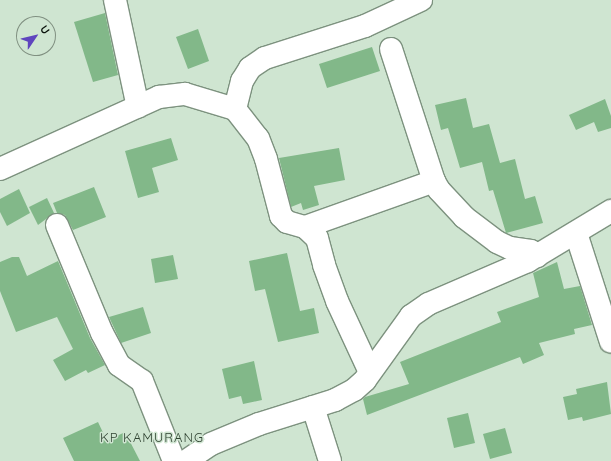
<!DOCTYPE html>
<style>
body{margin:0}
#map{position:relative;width:611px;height:461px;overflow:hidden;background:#cfe5d1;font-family:Quicksand,sans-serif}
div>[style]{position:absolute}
.building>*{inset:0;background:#82b889}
.roads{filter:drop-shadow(1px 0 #7d927f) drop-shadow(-1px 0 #7d927f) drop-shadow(0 1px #7d927f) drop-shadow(0 -1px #7d927f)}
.minor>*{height:22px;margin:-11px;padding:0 11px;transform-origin:11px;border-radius:11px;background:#fff}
span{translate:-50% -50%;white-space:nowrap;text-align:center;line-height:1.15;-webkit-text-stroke:3px #cfe5d1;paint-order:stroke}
.neighbourhood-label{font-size:13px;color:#2f4231;letter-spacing:1px}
.north{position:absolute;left:16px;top:16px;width:40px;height:40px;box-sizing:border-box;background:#cfe5d1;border:1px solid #809081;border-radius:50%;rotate:55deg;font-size:11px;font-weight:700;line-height:16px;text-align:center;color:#09110a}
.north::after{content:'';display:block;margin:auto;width:14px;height:18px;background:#5f45be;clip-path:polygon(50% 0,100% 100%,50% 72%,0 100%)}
</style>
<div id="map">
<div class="building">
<div style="clip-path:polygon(105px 13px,118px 75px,93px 82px,74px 22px)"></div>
<div style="clip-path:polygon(198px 29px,209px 61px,188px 69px,176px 37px)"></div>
<div style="clip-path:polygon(372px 47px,380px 71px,327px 88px,319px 64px)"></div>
<div style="clip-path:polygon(466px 98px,473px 128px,489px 124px,500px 163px,515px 159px,525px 199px,535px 196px,543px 223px,506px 233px,493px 190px,489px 191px,482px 162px,460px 168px,448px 128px,441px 130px,435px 105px)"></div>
<div style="clip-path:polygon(605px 99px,611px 116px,611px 128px,598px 132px,594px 122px,576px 130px,569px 115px)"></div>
<div style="clip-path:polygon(171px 138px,178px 160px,152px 168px,159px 192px,138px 198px,125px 151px)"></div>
<div style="clip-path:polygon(339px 148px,345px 180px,314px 186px,319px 205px,303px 210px,301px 203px,291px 207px,279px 158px)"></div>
<div style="clip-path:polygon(94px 187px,106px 217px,73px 230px,65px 215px,57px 213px,53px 203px)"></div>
<div style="clip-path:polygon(19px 189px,30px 213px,7px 226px,0 212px,0 199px)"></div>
<div style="clip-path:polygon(47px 198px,54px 213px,38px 225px,29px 207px)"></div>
<div style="clip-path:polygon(287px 253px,300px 311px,314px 308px,319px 333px,278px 342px,265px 289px,255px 291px,249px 261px)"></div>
<div style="clip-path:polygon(173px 255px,178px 279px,155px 283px,151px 259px)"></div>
<div style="clip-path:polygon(12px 257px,19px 257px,27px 276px,58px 261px,90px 338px,105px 365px,88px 373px,86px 370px,65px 381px,53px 360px,73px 349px,57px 317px,16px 332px,0 291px,0 262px)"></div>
<div style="clip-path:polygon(557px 262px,564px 289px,580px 286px,592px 325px,574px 329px,575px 334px,539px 343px,544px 355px,523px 364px,520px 357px,367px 415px,363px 399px,365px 397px,409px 384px,400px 362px,501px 322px,497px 312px,539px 297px,533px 273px)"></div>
<div style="clip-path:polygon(143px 307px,151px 333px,121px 343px,109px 317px)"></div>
<div style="clip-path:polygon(254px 361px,262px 400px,243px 404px,241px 396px,229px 399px,222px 369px)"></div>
<div style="clip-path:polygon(607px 382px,611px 414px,583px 421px,582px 417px,568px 420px,563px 397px,577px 394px,576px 389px)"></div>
<div style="clip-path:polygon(468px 413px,475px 443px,454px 448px,447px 418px)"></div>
<div style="clip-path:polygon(98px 422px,107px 441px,125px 432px,140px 461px,74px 461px,63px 438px)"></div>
<div style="clip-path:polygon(505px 428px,512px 453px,490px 459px,483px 434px)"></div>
</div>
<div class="roads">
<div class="minor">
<div style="left:115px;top:0;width:109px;rotate:77.9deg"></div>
<div style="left:391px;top:49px;width:139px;rotate:72deg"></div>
<div style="left:434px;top:181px;width:10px;rotate:61deg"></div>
<div style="left:439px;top:190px;width:37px;rotate:47deg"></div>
<div style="left:464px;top:217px;width:41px;rotate:37.1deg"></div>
<div style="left:497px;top:242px;width:14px;rotate:25deg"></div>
<div style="left:510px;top:248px;width:21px;rotate:8deg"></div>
<div style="left:531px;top:251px;width:8px;rotate:40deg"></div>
<div style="left:235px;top:109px;width:29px;rotate:-76deg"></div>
<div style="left:242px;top:81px;width:15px;rotate:-58deg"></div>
<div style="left:250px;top:68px;width:18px;rotate:-34deg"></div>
<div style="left:265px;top:58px;width:105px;rotate:-17.7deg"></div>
<div style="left:365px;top:26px;width:62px;rotate:-24.9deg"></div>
<div style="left:0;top:169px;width:175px;rotate:-24.4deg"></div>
<div style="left:159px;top:97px;width:26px;rotate:-7deg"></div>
<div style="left:185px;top:94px;width:52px;rotate:16.7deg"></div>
<div style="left:235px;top:109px;width:37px;rotate:52deg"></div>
<div style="left:258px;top:138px;width:22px;rotate:69deg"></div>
<div style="left:266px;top:159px;width:59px;rotate:75.3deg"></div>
<div style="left:281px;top:216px;width:8px;rotate:45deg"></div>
<div style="left:287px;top:222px;width:19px;rotate:16deg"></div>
<div style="left:305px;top:227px;width:16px;rotate:43deg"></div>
<div style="left:317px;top:238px;width:28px;rotate:75deg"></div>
<div style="left:324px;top:265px;width:38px;rotate:70deg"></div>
<div style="left:337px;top:301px;width:78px;rotate:65.1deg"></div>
<div style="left:57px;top:225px;width:117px;rotate:67.4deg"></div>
<div style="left:102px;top:333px;width:36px;rotate:62deg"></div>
<div style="left:119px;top:365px;width:28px;rotate:35deg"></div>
<div style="left:142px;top:381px;width:86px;rotate:68.2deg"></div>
<div style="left:305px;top:227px;width:137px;rotate:-19.6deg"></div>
<div style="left:576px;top:233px;width:114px;rotate:72.2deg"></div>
<div style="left:313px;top:407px;width:57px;rotate:72.5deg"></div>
<div style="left:186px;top:461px;width:30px;rotate:-34deg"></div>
<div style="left:211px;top:444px;width:52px;rotate:-22.6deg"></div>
<div style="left:259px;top:424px;width:80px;rotate:-17.5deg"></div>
<div style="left:335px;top:400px;width:21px;rotate:-28deg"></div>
<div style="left:354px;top:390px;width:15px;rotate:-42deg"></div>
<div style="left:365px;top:380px;width:79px;rotate:-54.3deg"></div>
<div style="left:411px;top:316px;width:21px;rotate:-35deg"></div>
<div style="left:428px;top:304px;width:109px;rotate:-23.3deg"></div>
<div style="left:528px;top:261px;width:97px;rotate:-31.1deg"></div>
</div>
</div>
<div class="neighbourhood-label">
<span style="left:152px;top:437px">KP KAMURANG</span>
</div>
<div class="north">U</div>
</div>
